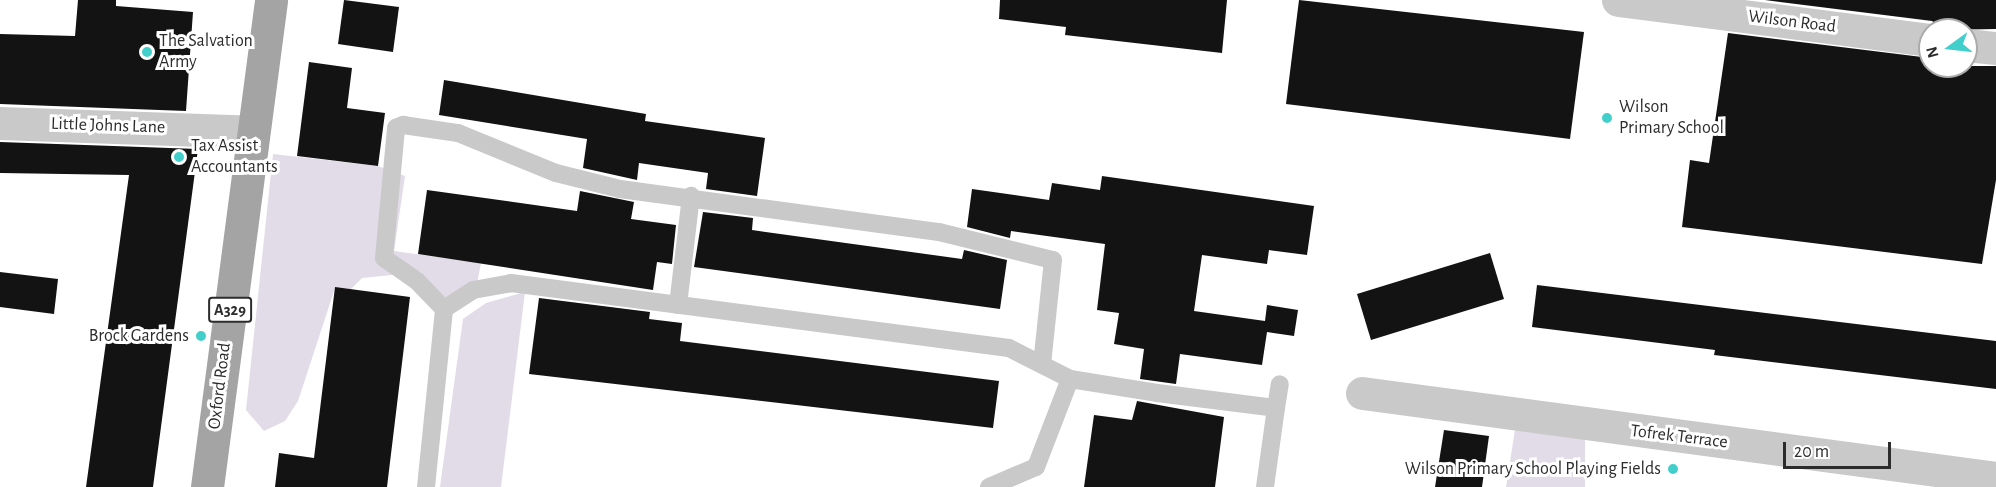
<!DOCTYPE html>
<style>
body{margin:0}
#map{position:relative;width:1996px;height:487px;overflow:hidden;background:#fff;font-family:"Alegreya Sans",sans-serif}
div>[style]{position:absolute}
.green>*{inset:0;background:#e2dbe8}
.building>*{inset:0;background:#131313}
.service>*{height:18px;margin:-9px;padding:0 9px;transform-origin:9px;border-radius:9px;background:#c9c9c9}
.minor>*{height:33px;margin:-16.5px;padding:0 16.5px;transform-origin:16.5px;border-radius:16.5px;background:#c9c9c9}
.primary>*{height:33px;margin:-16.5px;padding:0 16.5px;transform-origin:16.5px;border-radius:16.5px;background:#a4a4a4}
.dots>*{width:16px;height:16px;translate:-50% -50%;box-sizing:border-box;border:3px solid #fff;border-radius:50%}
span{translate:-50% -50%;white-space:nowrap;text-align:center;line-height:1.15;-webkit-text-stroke:6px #fff;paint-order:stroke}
.shield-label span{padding:2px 4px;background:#fff;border:2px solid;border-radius:4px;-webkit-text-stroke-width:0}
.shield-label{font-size:16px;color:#2c2c2c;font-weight:700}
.street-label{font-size:18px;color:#2c2c2c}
.poi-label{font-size:18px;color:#2c2c2c}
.left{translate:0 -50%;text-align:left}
.right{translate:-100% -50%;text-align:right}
.north{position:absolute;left:1918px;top:18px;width:60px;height:60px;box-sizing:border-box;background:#fff;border:2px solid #ababab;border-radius:50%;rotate:255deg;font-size:16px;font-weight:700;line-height:24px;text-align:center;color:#2c2c2c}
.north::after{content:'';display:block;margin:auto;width:21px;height:27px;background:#42cfcc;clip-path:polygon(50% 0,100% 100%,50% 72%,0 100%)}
.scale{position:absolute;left:1783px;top:442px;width:108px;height:27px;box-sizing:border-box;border:3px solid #2c2c2c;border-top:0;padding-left:8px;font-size:18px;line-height:21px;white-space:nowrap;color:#2c2c2c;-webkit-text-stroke:4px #fff;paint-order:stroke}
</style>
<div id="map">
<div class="green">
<div style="clip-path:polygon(273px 154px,378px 166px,405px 176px,394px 251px,481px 263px,474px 299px,434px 310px,421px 272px,362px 278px,351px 289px,335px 288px,298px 401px,285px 421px,264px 431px,246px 410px)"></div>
<div style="clip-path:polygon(525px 292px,501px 487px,440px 487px,463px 319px,486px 303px)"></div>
<div style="clip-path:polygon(1517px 417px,1585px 425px,1585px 487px,1506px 487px)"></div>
</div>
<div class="building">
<div style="clip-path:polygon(78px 0,116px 0,116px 6px,193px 12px,186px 111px,0 104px,0 34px,75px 36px)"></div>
<div style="clip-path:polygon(344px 0,399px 7px,393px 52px,338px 44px)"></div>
<div style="clip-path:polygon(1000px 0,1227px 0,1222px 53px,1065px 35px,1066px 27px,999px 19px)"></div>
<div style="clip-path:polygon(1299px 0,1584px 32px,1570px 139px,1286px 104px)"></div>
<div style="clip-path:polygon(1765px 0,1996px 0,1996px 29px,1945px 30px,1932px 21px)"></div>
<div style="clip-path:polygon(1728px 33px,1930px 58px,1930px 66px,1996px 66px,1996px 180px,1982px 264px,1682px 227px,1690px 160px,1709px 163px)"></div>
<div style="clip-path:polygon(309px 62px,352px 68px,347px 108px,385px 113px,378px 166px,297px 156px)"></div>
<div style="clip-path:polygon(444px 80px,646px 114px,645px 121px,765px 138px,757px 196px,706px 189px,708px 173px,639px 163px,637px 180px,583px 168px,587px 139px,439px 115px)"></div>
<div style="clip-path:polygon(0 142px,198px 149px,153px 487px,86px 487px,129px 175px,0 173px)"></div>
<div style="clip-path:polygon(1102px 176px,1314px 206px,1307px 255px,1269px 250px,1267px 264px,1202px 255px,1194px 311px,1265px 321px,1267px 305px,1298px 310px,1294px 336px,1267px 332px,1262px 365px,1180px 354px,1176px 384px,1140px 379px,1144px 349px,1114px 344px,1119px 313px,1097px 310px,1105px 244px,1011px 231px,1010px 238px,967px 227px,972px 189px,1049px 200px,1052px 183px,1100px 190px)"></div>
<div style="clip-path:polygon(427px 190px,577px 211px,580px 191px,634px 202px,631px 219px,676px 225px,672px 264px,657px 262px,653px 290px,418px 254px)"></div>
<div style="clip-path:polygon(703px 212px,753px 218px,752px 230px,962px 259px,964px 250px,1007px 260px,1000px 309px,694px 267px)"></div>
<div style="clip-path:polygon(1490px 253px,1504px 299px,1371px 340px,1357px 294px)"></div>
<div style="clip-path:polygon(0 272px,58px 279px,54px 314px,0 307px)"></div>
<div style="clip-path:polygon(1537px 285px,1996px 341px,1996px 389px,1714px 355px,1715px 350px,1532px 327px)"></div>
<div style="clip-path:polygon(335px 287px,410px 297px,387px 487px,275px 487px,279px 453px,314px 458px)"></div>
<div style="clip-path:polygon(539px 298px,650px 312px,649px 319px,682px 323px,680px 341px,999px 381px,993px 428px,529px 374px)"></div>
<div style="clip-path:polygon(1137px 401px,1224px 417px,1215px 487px,1084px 487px,1094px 415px,1132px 420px)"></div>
<div style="clip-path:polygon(1444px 430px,1489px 436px,1482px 487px,1435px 487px)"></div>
</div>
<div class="service">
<div style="left:678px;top:305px;width:110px;rotate:-83.2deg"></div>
<div style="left:444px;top:309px;width:35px;rotate:-33deg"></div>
<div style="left:473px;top:290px;width:39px;rotate:-10deg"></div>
<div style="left:511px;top:283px;width:502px;rotate:7.44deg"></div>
<div style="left:1009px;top:348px;width:68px;rotate:26.9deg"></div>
<div style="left:1070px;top:379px;width:88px;rotate:9.1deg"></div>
<div style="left:1157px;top:393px;width:120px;rotate:7.2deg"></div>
<div style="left:1276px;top:408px;width:24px;rotate:-81deg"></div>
<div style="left:426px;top:487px;width:179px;rotate:-84.2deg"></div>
<div style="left:444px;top:309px;width:39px;rotate:-134deg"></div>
<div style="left:417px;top:281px;width:40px;rotate:-145.1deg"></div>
<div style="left:384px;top:258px;width:131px;rotate:-84.7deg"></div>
<div style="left:396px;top:128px;width:8px;rotate:-23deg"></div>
<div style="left:403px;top:125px;width:56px;rotate:8.3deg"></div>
<div style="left:458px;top:133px;width:106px;rotate:22.2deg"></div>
<div style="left:556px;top:173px;width:66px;rotate:14deg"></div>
<div style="left:620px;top:189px;width:322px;rotate:7.7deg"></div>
<div style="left:939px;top:232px;width:117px;rotate:13.8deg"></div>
<div style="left:1053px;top:260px;width:105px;rotate:96deg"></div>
<div style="left:989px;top:487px;width:51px;rotate:-23.1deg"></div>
<div style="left:1036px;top:467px;width:94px;rotate:-68.9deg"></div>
<div style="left:1265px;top:487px;width:80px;rotate:-82.1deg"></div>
</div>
<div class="minor">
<div style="left:1618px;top:0;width:315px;rotate:7.3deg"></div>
<div style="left:1966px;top:45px;width:30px;rotate:6deg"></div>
<div style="left:0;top:123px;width:252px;rotate:2deg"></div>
<div style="left:1362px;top:393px;width:640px;rotate:7.64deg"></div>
</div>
<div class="primary">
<div style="left:207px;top:487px;width:491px;rotate:-82.5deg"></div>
</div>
<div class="dots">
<div style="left:147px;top:52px;background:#42cfcc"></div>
<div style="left:1607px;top:118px;background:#42cfcc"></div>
<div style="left:179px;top:157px;background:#42cfcc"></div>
<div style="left:201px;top:336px;background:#42cfcc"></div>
<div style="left:1673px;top:469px;background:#42cfcc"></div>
</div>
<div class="shield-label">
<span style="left:230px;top:310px">A329</span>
</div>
<div class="street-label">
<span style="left:1792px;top:22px;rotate:7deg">Wilson Road</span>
<span style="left:108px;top:126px;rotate:2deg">Little Johns Lane</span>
<span style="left:220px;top:386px;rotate:-83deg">Oxford Road</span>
<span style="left:1679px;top:437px;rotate:7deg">Tofrek Terrace</span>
</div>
<div class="poi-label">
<span class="left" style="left:159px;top:52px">The Salvation<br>Army</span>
<span class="left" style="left:1619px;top:118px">Wilson<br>Primary School</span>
<span class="left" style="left:191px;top:157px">Tax Assist<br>Accountants</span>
<span class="right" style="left:189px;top:336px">Brock Gardens</span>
<span class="right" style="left:1661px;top:469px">Wilson Primary School Playing Fields</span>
</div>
<div class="north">N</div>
<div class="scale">20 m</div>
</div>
